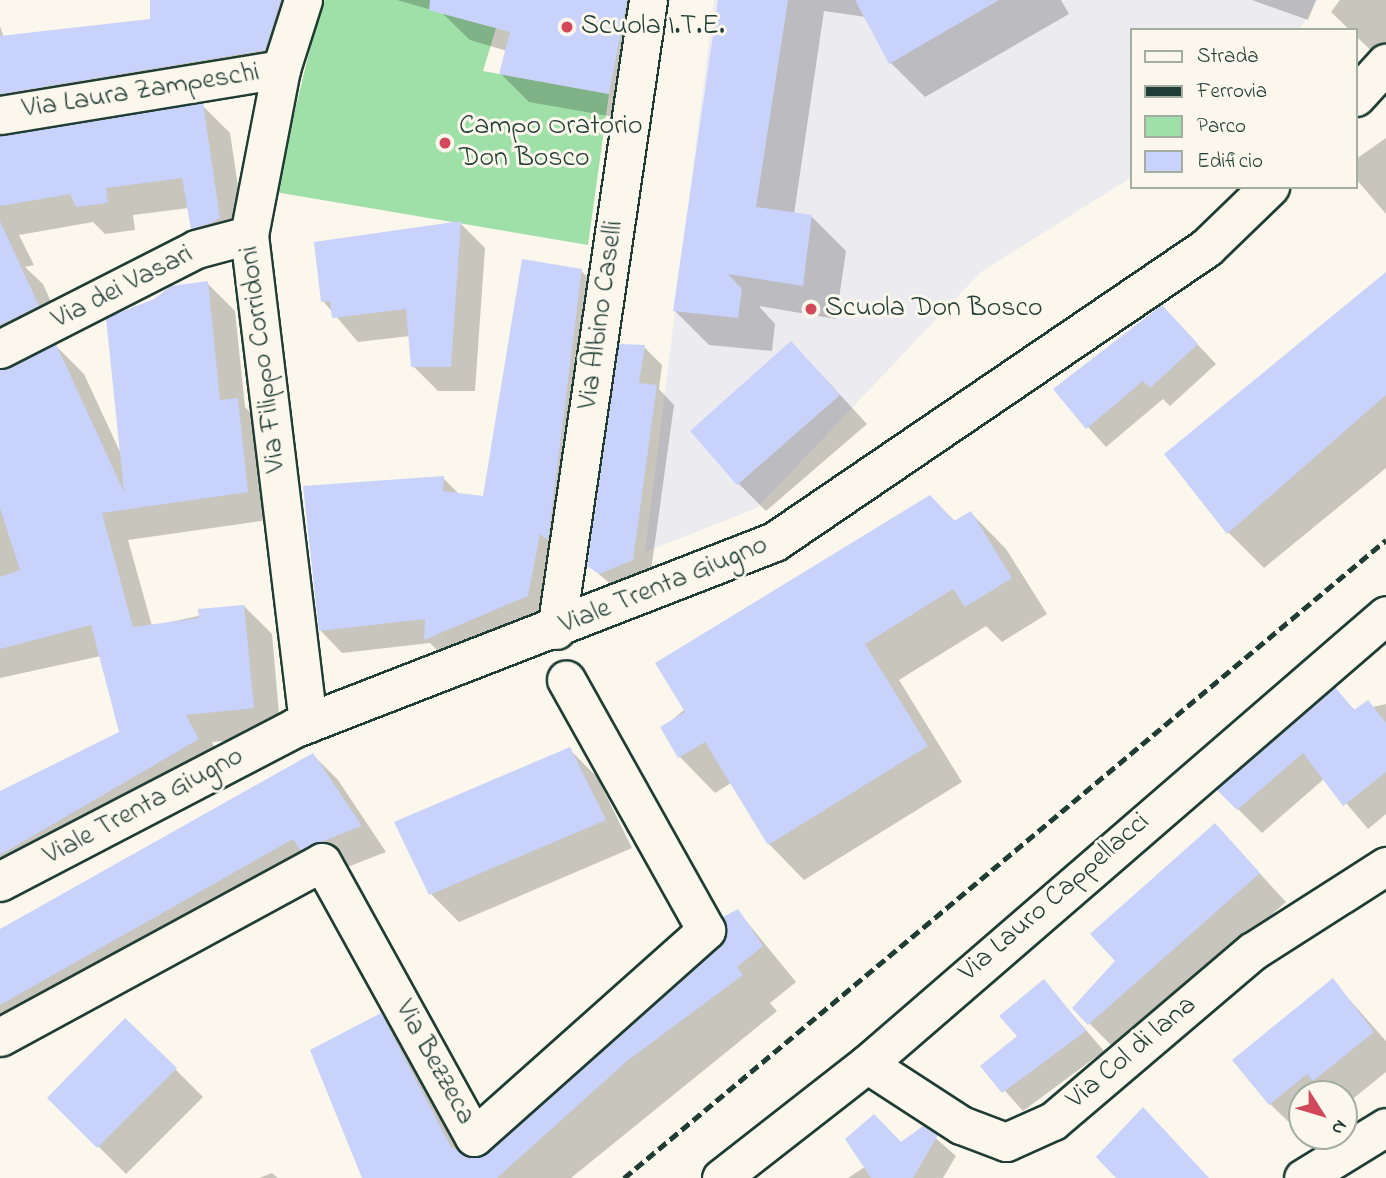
<!DOCTYPE html>
<style>
body{margin:0}
#map{position:relative;width:1386px;height:1178px;overflow:hidden;background:#fbf7ec;font-family:"Indie Flower",sans-serif}
div>[style]{position:absolute}
.built>*{inset:0;background:#ececf0}
.green>*{inset:0;background:#9fdfa8}
.shadow>*{inset:0;background:#0003}
.building>*{inset:0;background:#c8d2fa}
.roads{filter:drop-shadow(2px 0 #1f3d34) drop-shadow(-2px 0 #1f3d34) drop-shadow(0 2px #1f3d34) drop-shadow(0 -2px #1f3d34)}
.street>*{height:37px;margin:-18.5px;padding:0 18.5px;transform-origin:18.5px;border-radius:18.5px;background:#fbf7ec}
.secondary>*{height:38px;margin:-19px;padding:0 19px;transform-origin:19px;border-radius:19px;background:#fbf7ec}
.rail>*{height:5px;margin-top:-2.5px;transform-origin:0;background:repeating-linear-gradient(90deg,#1f3d34 0 10px,transparent 0 15px)}
.dots>*{width:19px;height:19px;translate:-50% -50%;box-sizing:border-box;border:4px solid #fbf7ec;border-radius:50%}
span{translate:-50% -50%;white-space:nowrap;text-align:center;line-height:1.15;-webkit-text-stroke:6px #fbf7ec;paint-order:stroke}
.poi-label{font-size:28px;color:#1f3d34}
.left{translate:0 -50%;text-align:left}
.street-label{font-size:28px;color:#1f3d34}
.legend{position:absolute;left:1130px;top:28px;width:228px;height:161px;box-sizing:border-box;background:#fbf7ec;border:2px solid #a3ada2;margin:0;padding:9px 12px;list-style:none;font-size:21px;color:#1f3d34}
.legend li{display:flex;align-items:center;gap:14px;height:35px}
.legend b{width:35px;border:2px solid #a3ada2}
.north{position:absolute;left:1288px;top:1080px;width:70px;height:70px;box-sizing:border-box;background:#fbf7ec;border:2px solid #a3ada2;border-radius:50%;rotate:127deg;font-size:19px;font-weight:700;line-height:28px;text-align:center;color:#1f3d34}
.north::after{content:'';display:block;margin:auto;width:24px;height:32px;background:#d1495b;clip-path:polygon(50% 0,100% 100%,50% 72%,0 100%)}
</style>
<div id="map">
<div class="built">
<div style="clip-path:polygon(714px 0,1318px 0,1299px 30px,1132px 30px,1132px 177px,981px 272px,757px 508px,645px 552px)"></div>
</div>
<div class="green">
<div style="clip-path:polygon(322px 0,443px 0,440px 13px,496px 28px,483px 71px,609px 94px,588px 245px,275px 192px)"></div>
</div>
<div class="shadow">
<div style="clip-path:polygon(165px 0,318px 0,292px 78px,25px 122px,5px 137px,202px 105px,230px 133px,247px 246px,220px 256px,192px 228px,189px 208px,133px 215px,135px 230px,105px 234px,93px 222px,19px 235px,34px 265px,25px 267px,43px 284px,65px 334px,19px 360px,56px 346px,84px 374px,122px 456px,207px 283px,235px 311px,245px 407px,265px 428px,275px 519px,128px 540px,152px 626px,244px 606px,272px 634px,281px 736px,212px 742px,225px 767px,0 899px,0 793px,122px 733px,101px 656px,0 678px,0 26px,4px 38px,151px 21px)"></div>
<div style="clip-path:polygon(397px 0,661px 0,637px 121px,529px 102px,501px 74px,507px 51px,470px 40px,442px 13px)"></div>
<div style="clip-path:polygon(720px 0,1061px 0,1069px 14px,925px 97px,891px 63px,866px 17px,824px 11px,794px 214px,812px 217px,846px 251px,836px 319px,759px 306px,775px 324px,772px 351px,709px 345px,675px 311px)"></div>
<div style="clip-path:polygon(1252px 0,1316px 0,1308px 20px)"></div>
<div style="clip-path:polygon(1340px 0,1386px 0,1386px 65px,1331px 12px)"></div>
<div style="clip-path:polygon(1386px 138px,1386px 214px,1356px 179px,1356px 159px)"></div>
<div style="clip-path:polygon(460px 223px,485px 248px,475px 391px,438px 391px,413px 366px,410px 336px,358px 342px,323px 301px)"></div>
<div style="clip-path:polygon(581px 271px,603px 292px,544px 625px,448px 661px,430px 643px,342px 653px,321px 631px,443px 478px,460px 495px,485px 498px)"></div>
<div style="clip-path:polygon(1386px 274px,1386px 468px,1264px 568px,1228px 532px)"></div>
<div style="clip-path:polygon(1181px 327px,1216px 364px,1170px 406px,1163px 399px,1106px 447px,1055px 390px)"></div>
<div style="clip-path:polygon(644px 347px,662px 365px,659px 389px,674px 405px,650px 578px,619px 591px,588px 565px)"></div>
<div style="clip-path:polygon(819px 372px,867px 424px,766px 511px,738px 483px)"></div>
<div style="clip-path:polygon(930px 497px,956px 522px,971px 513px,1006px 549px,1047px 614px,1002px 642px,986px 626px,899px 680px,962px 782px,804px 880px,769px 844px,731px 783px,715px 793px,680px 757px,663px 728px)"></div>
<div style="clip-path:polygon(1334px 690px,1356px 711px,1386px 704px,1386px 814px,1368px 829px,1325px 778px,1262px 833px,1219px 790px)"></div>
<div style="clip-path:polygon(569px 749px,597px 777px,632px 848px,459px 922px,431px 894px)"></div>
<div style="clip-path:polygon(313px 755px,338px 780px,386px 852px,327px 875px,0 1044px,0 931px)"></div>
<div style="clip-path:polygon(1215px 825px,1286px 902px,1117px 1051px,1074px 1008px,1118px 961px)"></div>
<div style="clip-path:polygon(738px 911px,796px 982px,770px 1003px,777px 1011px,571px 1178px,364px 1178px,381px 1015px,416px 1050px,478px 1160px,721px 947px)"></div>
<div style="clip-path:polygon(1044px 981px,1104px 1051px,1023px 1111px,983px 1066px,1019px 1036px)"></div>
<div style="clip-path:polygon(1333px 981px,1386px 1041px,1386px 1072px,1344px 1106px,1344px 1094px,1302px 1094px,1298px 1131px,1270px 1104px)"></div>
<div style="clip-path:polygon(175px 1069px,203px 1097px,126px 1174px,50px 1098px)"></div>
<div style="clip-path:polygon(924px 1128px,956px 1156px,943px 1178px,848px 1178px)"></div>
<div style="clip-path:polygon(272px 1173px,278px 1178px,259px 1178px)"></div>
</div>
<div class="building">
<div style="clip-path:polygon(150px 0,281px 0,265px 50px,0 94px,0 36px,150px 19px)"></div>
<div style="clip-path:polygon(430px 0,627px 0,609px 94px,499px 74px,510px 32px,429px 10px)"></div>
<div style="clip-path:polygon(718px 0,788px 0,756px 207px,812px 215px,803px 286px,728px 274px,742px 289px,738px 318px,673px 311px)"></div>
<div style="clip-path:polygon(855px 0,999px 0,889px 64px)"></div>
<div style="clip-path:polygon(203px 103px,220px 218px,211px 223px,191px 229px,182px 178px,106px 188px,108px 203px,76px 207px,70px 194px,0 206px,0 135px)"></div>
<div style="clip-path:polygon(0 221px,39px 306px,0 325px)"></div>
<div style="clip-path:polygon(461px 221px,451px 367px,411px 367px,406px 309px,332px 318px,330px 301px,321px 302px,314px 242px)"></div>
<div style="clip-path:polygon(522px 259px,582px 269px,548px 540px,540px 534px,528px 596px,424px 640px,425px 619px,319px 631px,303px 486px,444px 476px,443px 491px,483px 496px)"></div>
<div style="clip-path:polygon(1386px 272px,1386px 395px,1227px 534px,1164px 454px)"></div>
<div style="clip-path:polygon(208px 281px,220px 400px,238px 398px,248px 492px,102px 513px,133px 627px,199px 618px,198px 609px,244px 605px,254px 708px,186px 715px,199px 739px,0 855px,0 791px,119px 732px,91px 625px,0 649px,0 577px,20px 570px,0 508px,0 370px,56px 344px,124px 492px,106px 318px,154px 299px,171px 286px)"></div>
<div style="clip-path:polygon(1162px 305px,1198px 344px,1150px 388px,1143px 381px,1086px 429px,1053px 389px)"></div>
<div style="clip-path:polygon(791px 341px,840px 395px,737px 485px,690px 431px)"></div>
<div style="clip-path:polygon(619px 344px,645px 345px,639px 383px,657px 385px,633px 560px,599px 574px,587px 566px)"></div>
<div style="clip-path:polygon(930px 495px,954px 521px,971px 511px,1012px 578px,965px 607px,953px 589px,865px 644px,928px 746px,768px 845px,705px 742px,678px 758px,660px 727px,685px 712px,655px 663px)"></div>
<div style="clip-path:polygon(1335px 687px,1354px 710px,1368px 700px,1386px 723px,1386px 772px,1343px 806px,1303px 753px,1237px 810px,1216px 789px)"></div>
<div style="clip-path:polygon(570px 747px,606px 820px,429px 895px,394px 822px)"></div>
<div style="clip-path:polygon(313px 753px,362px 826px,300px 850px,293px 839px,0 1005px,0 929px)"></div>
<div style="clip-path:polygon(1215px 823px,1260px 873px,1088px 1025px,1072px 1008px,1115px 961px,1090px 934px)"></div>
<div style="clip-path:polygon(738px 909px,763px 946px,737px 967px,743px 975px,627px 1061px,497px 1178px,362px 1178px,310px 1050px,381px 1013px,451px 1147px,477px 1158px,720px 946px,727px 929px,723px 917px)"></div>
<div style="clip-path:polygon(1333px 978px,1374px 1032px,1313px 1081px,1307px 1074px,1269px 1105px,1232px 1060px)"></div>
<div style="clip-path:polygon(1044px 979px,1086px 1031px,1002px 1093px,980px 1066px,1017px 1036px,999px 1016px)"></div>
<div style="clip-path:polygon(125px 1018px,177px 1068px,97px 1148px,47px 1098px)"></div>
<div style="clip-path:polygon(1143px 1107px,1209px 1178px,1116px 1178px,1096px 1157px)"></div>
<div style="clip-path:polygon(874px 1114px,901px 1142px,923px 1126px,938px 1135px,913px 1178px,871px 1178px,845px 1139px)"></div>
</div>
<div class="roads">
<div class="street">
<div style="left:303px;top:0;width:72px;rotate:107.7deg"></div>
<div style="left:281px;top:69px;width:169px;rotate:100.9deg"></div>
<div style="left:249px;top:235px;width:492px;rotate:83.1deg"></div>
<div style="left:0;top:115px;width:285px;rotate:-9.3deg"></div>
<div style="left:0;top:349px;width:220px;rotate:-27deg"></div>
<div style="left:196px;top:249px;width:55px;rotate:-14.8deg"></div>
<div style="left:556px;top:630px;width:637px;rotate:-81.69deg"></div>
<div style="left:0;top:1037px;width:366px;rotate:-28.5deg"></div>
<div style="left:322px;top:862px;width:314px;rotate:61.1deg"></div>
<div style="left:474px;top:1137px;width:311px;rotate:-41.7deg"></div>
<div style="left:706px;top:930px;width:287px;rotate:-119.2deg"></div>
<div style="left:867px;top:1064px;width:112px;rotate:33deg"></div>
<div style="left:961px;top:1125px;width:48px;rotate:20.7deg"></div>
<div style="left:1006px;top:1142px;width:51px;rotate:-24.1deg"></div>
<div style="left:1053px;top:1121px;width:262px;rotate:-40.4deg"></div>
<div style="left:1253px;top:951px;width:158px;rotate:-32.6deg"></div>
<div style="left:721px;top:1178px;width:185px;rotate:-38deg"></div>
<div style="left:867px;top:1064px;width:686px;rotate:-40.86deg"></div>
<div style="left:1303px;top:1178px;width:97px;rotate:-31.6deg"></div>
</div>
<div class="secondary">
<div style="left:1356px;top:97px;width:45px;rotate:-47.7deg"></div>
<div style="left:0;top:882px;width:334px;rotate:-27.5deg"></div>
<div style="left:296px;top:728px;width:514px;rotate:-21.22deg"></div>
<div style="left:775px;top:542px;width:523px;rotate:-34.24deg"></div>
<div style="left:1207px;top:248px;width:88px;rotate:-44.1deg"></div>
</div>
</div>
<div class="rail">
<div style="left:624px;top:1178px;width:994px;rotate:-39.94deg"></div>
</div>
<div class="dots">
<div style="left:567px;top:27px;background:#d1495b"></div>
<div style="left:445px;top:143px;background:#d1495b"></div>
<div style="left:811px;top:309px;background:#d1495b"></div>
</div>
<div class="poi-label">
<span class="left" style="left:581px;top:27px">Scuola I.T.E.</span>
<span class="left" style="left:459px;top:143px">Campo Oratorio<br>Don Bosco</span>
<span class="left" style="left:825px;top:309px">Scuola Don Bosco</span>
</div>
<div class="street-label">
<span style="left:141px;top:92px;rotate:-9deg">Via Laura Zampeschi</span>
<span style="left:123px;top:288px;rotate:-27deg">Via dei Vasari</span>
<span style="left:602px;top:315px;rotate:-82deg">Via Albino Caselli</span>
<span style="left:264px;top:359px;rotate:-97deg">Via Filippo Corridoni</span>
<span style="left:664px;top:586px;rotate:-22deg">Viale Trenta Giugno</span>
<span style="left:144px;top:807px;rotate:-28deg">Viale Trenta Giugno</span>
<span style="left:1055px;top:898px;rotate:-41deg">Via Lauro Cappellacci</span>
<span style="left:1132px;top:1053px;rotate:-40deg">Via Col di lana</span>
<span style="left:434px;top:1063px;rotate:61deg">Via Bezzeca</span>
</div>
<ul class="legend">
<li><b style="height:9px;background:#fbf7ec"></b>Strada</li>
<li><b style="height:9px;background:#1f3d34"></b>Ferrovia</li>
<li><b style="height:19px;background:#9fdfa8"></b>Parco</li>
<li><b style="height:19px;background:#c8d2fa"></b>Edificio</li>
</ul>
<div class="north">N</div>
</div>
